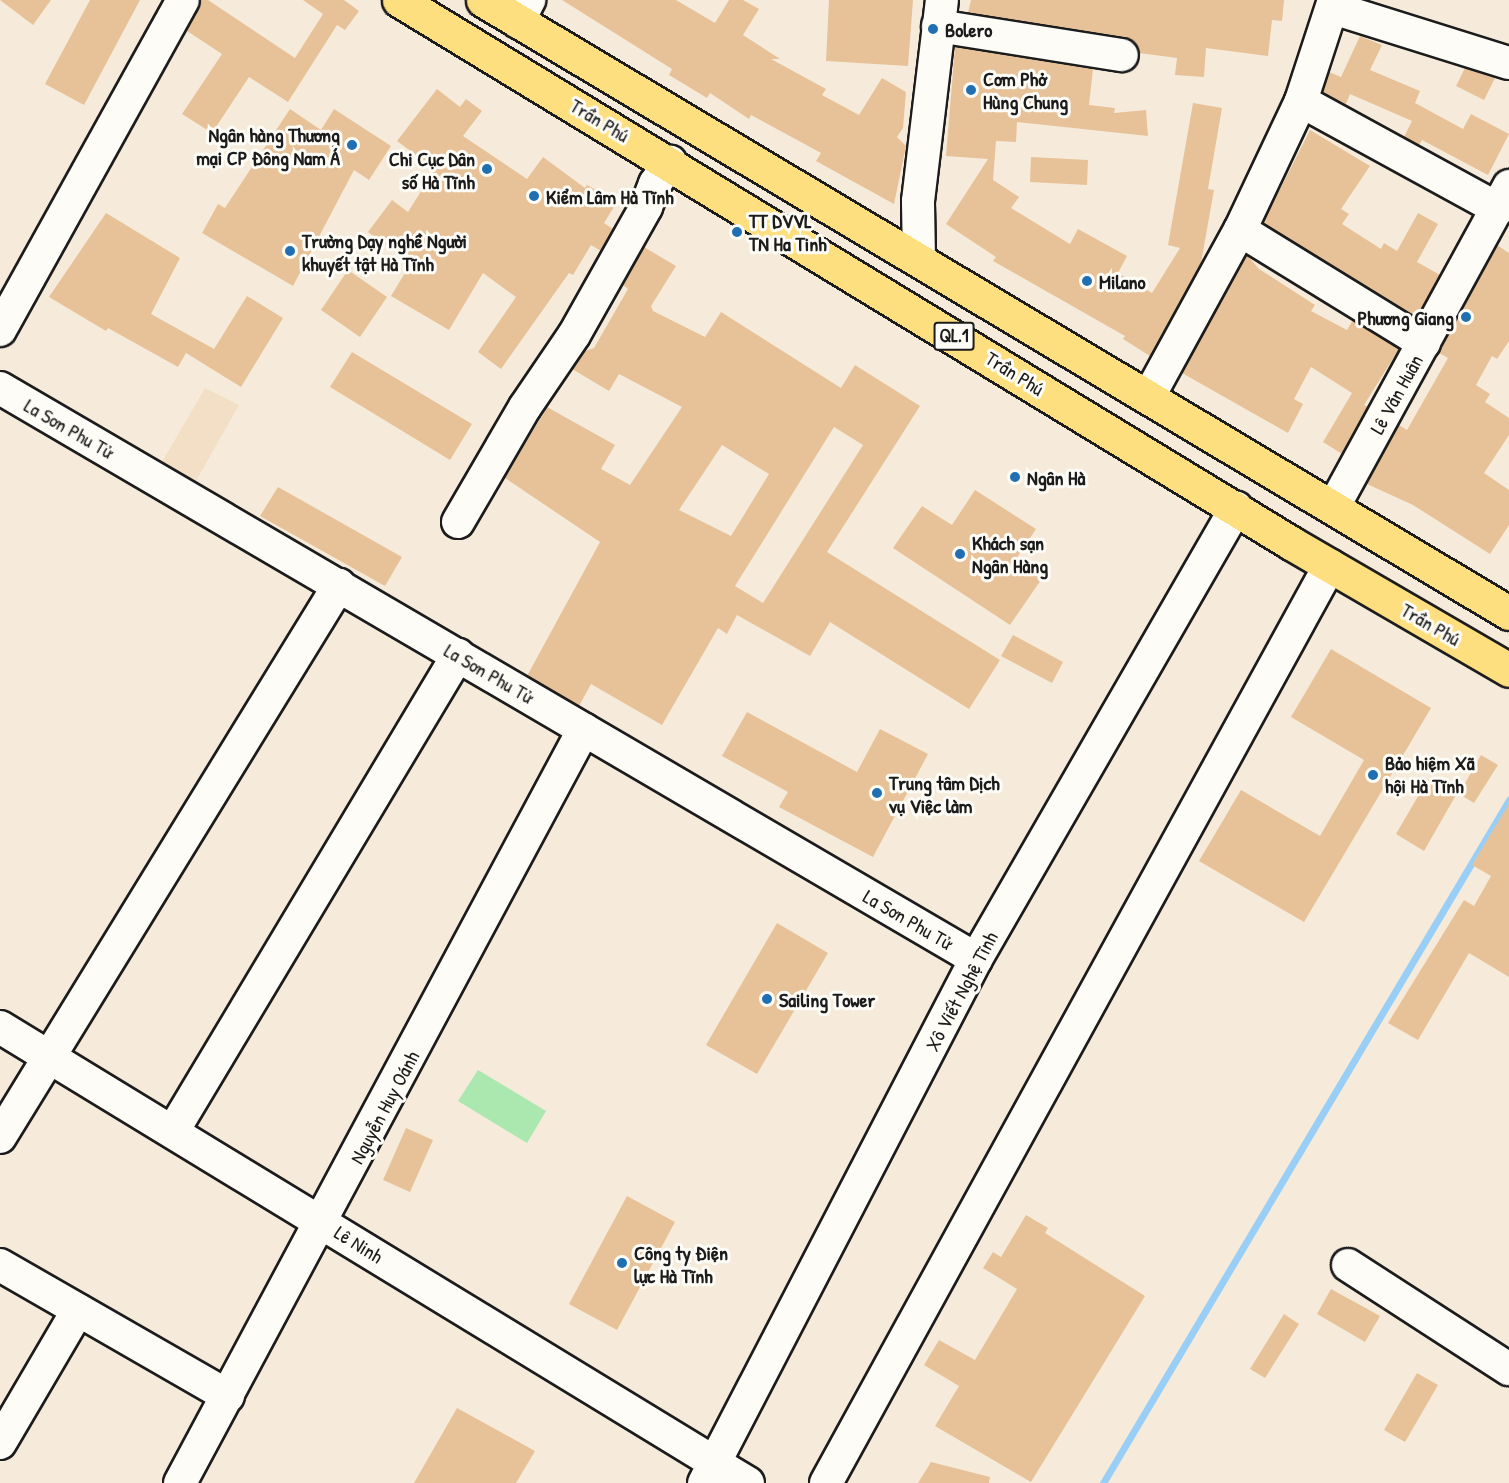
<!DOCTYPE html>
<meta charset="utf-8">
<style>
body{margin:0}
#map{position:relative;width:1509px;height:1483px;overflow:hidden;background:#f6ebda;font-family:"Patrick Hand",sans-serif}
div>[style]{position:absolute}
.built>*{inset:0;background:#f2dfc6}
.green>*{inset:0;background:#aae8b0}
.stream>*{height:7px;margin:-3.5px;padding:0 3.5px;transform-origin:3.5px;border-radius:3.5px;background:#99cff7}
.building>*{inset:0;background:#e7c298}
.roads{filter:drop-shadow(2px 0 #1c1c1c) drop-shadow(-2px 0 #1c1c1c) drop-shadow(0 2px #1c1c1c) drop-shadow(0 -2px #1c1c1c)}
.minor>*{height:32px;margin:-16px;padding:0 16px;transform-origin:16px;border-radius:16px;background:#fdfcf7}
.major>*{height:33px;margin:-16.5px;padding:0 16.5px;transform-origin:16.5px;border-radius:16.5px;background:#fedf80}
.dots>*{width:16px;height:16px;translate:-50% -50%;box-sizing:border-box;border:3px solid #fdfcf7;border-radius:50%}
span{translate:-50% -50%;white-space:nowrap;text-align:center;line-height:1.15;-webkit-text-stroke:6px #fdfcf7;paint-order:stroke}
.shield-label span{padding:2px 4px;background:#fdfcf7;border:2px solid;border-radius:4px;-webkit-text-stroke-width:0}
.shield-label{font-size:18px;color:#1c1c1c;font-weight:700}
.poi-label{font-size:20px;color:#1c1c1c;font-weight:700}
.left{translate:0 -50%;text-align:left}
.right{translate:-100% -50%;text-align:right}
.street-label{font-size:20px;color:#1c1c1c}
</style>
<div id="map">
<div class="built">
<div style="clip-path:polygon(205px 388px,239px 405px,196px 481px,162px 462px)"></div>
</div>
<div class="green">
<div style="clip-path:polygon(478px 1070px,546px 1111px,527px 1143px,458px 1101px)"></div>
</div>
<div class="stream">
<div style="left:1103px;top:1483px;width:795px;rotate:-59.27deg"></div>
</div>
<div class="building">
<div style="clip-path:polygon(0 0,51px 0,33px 25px)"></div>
<div style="clip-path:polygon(90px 0,140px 0,84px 105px,45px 84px)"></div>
<div style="clip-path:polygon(201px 0,208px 0,295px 58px,323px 14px,303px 0,344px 0,359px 11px,345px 30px,337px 25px,288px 102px,249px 77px,212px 133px,182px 114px,222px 54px,187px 31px)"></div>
<div style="clip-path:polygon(562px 0,676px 0,715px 23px,729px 0,743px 0,759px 9px,743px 35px,780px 59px,771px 59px,826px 89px,822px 95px,859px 115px,882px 78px,906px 92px,903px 128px,897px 137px,906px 146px,894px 204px,816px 161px,821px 153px,751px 115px,749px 119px,710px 93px,707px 98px,669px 75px,672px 69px)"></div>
<div style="clip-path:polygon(829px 0,913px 0,908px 66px,826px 61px)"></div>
<div style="clip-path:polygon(971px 0,1284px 0,1282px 21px,1272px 20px,1268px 56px,1206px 48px,1204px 77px,1175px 75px,1177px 58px,1139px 53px,1134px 41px,1125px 37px,968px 13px)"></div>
<div style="clip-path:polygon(1360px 36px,1382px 45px,1370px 70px,1420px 91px,1415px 103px,1463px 129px,1471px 114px,1509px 134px,1488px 175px,1422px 140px,1419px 145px,1404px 137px,1412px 121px,1350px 94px,1346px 104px,1323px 92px,1329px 72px,1341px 77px)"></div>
<div style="clip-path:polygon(955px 47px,1093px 69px,1089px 105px,1115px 108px,1114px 113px,1146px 110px,1148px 136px,1017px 122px,1016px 142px,996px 141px,993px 180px,1019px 197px,1011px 208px,1070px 244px,1078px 229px,1127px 256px,1118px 273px,1152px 293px,1180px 248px,1168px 245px,1193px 103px,1222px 108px,1208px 189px,1214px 190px,1201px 263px,1150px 356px,1123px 339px,1125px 336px,993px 261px,996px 257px,946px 224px,988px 159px,946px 156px)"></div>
<div style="clip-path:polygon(1465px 68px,1495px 78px,1484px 100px,1456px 86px)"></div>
<div style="clip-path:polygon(437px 89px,460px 107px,466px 99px,482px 111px,463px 136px,527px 179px,543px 157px,585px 188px,587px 185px,617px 202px,604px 223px,613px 229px,601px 251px,591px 245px,573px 275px,569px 273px,501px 369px,478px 352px,516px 297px,483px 273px,449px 330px,391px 296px,411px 263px,368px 232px,392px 200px,408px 212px,435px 169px,397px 141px)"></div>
<div style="clip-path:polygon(290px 109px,321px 130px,334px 109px,391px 146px,369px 180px,354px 170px,293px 286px,202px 233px,218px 204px,225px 208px)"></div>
<div style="clip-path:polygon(1310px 130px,1370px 166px,1341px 209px,1349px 214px,1342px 224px,1381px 249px,1384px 243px,1397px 251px,1418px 213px,1438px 224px,1417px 262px,1440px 275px,1417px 317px,1263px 223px)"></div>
<div style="clip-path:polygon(1031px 157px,1088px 160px,1087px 185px,1030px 182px)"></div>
<div style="clip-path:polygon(106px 213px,180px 258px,151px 314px,214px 349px,247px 296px,283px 318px,241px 387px,186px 353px,178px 367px,108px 328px,106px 331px,49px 297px)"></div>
<div style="clip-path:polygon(1497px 245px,1509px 253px,1509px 341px,1497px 359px,1492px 356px,1476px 385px,1490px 394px,1485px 402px,1509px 418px,1509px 435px,1484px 473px,1509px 490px,1509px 525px,1490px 554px,1413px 505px,1367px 484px,1399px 425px,1407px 430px,1448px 358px,1439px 353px,1441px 349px)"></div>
<div style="clip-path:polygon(evenodd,644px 247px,676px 266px,651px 306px,653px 311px,705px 337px,721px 312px,841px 388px,855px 365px,920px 406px,827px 552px,1000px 660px,969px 709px,830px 622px,810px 656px,737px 615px,727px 634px,718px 628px,662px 725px,591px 684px,579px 706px,527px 676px,600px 542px,505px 478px,547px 407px,615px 445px,601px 469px,630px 485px,682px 407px,619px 374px,609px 391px,572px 369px,585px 351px,594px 348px,628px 289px,623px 285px,644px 247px,834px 427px,863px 445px,763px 603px,735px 586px,834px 427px,644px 247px,722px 445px,769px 474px,731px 536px,679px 510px,722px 445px)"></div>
<div style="clip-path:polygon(1247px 255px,1259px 269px,1315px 305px,1311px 311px,1347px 330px,1353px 320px,1399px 349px,1364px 405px,1368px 407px,1342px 454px,1323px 442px,1352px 393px,1311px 367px,1294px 399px,1303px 404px,1288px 433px,1182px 373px)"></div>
<div style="clip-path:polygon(348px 270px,387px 297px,360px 337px,321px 310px)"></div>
<div style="clip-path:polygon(352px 352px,472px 424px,450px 460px,330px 387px)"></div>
<div style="clip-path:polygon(278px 487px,402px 557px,385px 586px,260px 516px)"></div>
<div style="clip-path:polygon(975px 490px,1036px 529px,1016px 559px,1043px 577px,1010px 625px,893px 548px,922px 506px,952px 525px)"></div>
<div style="clip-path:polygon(1013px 635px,1063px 662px,1052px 683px,1001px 656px)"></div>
<div style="clip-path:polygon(1331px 649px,1431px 708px,1304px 922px,1199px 861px,1241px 790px,1320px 836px,1364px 760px,1291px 717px)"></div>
<div style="clip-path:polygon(747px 712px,857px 772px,880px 729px,928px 754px,873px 857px,779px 807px,788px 792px,722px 756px)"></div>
<div style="clip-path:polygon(1481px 755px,1498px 765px,1474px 803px,1459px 794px)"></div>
<div style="clip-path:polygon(1428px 779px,1456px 795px,1424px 851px,1396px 834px)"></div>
<div style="clip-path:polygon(1509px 804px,1509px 977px,1469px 953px,1418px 1040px,1388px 1023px,1464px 900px,1474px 906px,1491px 876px,1472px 865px)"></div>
<div style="clip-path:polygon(777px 923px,828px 953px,757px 1074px,706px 1045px)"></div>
<div style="clip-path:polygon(406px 1128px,433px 1140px,410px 1192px,383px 1180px)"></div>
<div style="clip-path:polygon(627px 1196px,675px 1222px,617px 1330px,569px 1304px)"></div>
<div style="clip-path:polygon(1026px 1215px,1048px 1228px,1045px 1233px,1145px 1296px,1031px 1482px,935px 1426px,959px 1386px,924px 1365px,939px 1340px,975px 1360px,1017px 1289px,983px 1268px,993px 1252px,1001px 1257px)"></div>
<div style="clip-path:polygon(1331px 1289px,1380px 1316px,1365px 1342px,1317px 1314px)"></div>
<div style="clip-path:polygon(1284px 1314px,1299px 1324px,1265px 1378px,1250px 1369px)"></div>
<div style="clip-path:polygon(1417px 1373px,1438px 1385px,1405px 1442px,1384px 1430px)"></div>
<div style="clip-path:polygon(457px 1408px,535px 1451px,516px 1483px,414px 1483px)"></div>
<div style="clip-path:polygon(931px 1462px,990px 1477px,989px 1483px,918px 1483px)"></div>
</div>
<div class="roads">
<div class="minor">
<div style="left:1333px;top:8px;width:184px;rotate:17.4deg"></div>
<div style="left:518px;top:22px;width:25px;rotate:-63deg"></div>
<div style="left:938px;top:26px;width:186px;rotate:9deg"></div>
<div style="left:1301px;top:101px;width:225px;rotate:28.7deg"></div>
<div style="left:1240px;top:230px;width:216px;rotate:31.6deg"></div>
<div style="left:919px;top:260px;width:59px;rotate:-91deg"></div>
<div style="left:918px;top:201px;width:202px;rotate:-83.2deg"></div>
<div style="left:0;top:330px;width:377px;rotate:-61deg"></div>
<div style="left:0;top:388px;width:1131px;rotate:30.33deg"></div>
<div style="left:1149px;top:396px;width:189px;rotate:-61.3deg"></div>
<div style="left:1240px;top:230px;width:143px;rotate:-64.7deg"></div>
<div style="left:1301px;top:101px;width:106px;rotate:-71.9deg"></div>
<div style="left:1334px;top:506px;width:365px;rotate:-61.3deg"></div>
<div style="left:458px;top:522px;width:133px;rotate:-59.8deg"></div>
<div style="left:525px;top:407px;width:87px;rotate:-55.8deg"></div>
<div style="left:574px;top:335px;width:147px;rotate:-60.6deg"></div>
<div style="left:646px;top:207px;width:25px;rotate:-69deg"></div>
<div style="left:655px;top:184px;width:27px;rotate:-56deg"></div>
<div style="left:0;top:1027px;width:876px;rotate:31.37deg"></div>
<div style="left:173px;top:1131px;width:555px;rotate:-59.09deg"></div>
<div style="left:0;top:1137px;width:648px;rotate:-58.44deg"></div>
<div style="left:0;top:1265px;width:263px;rotate:29.9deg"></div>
<div style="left:1348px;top:1265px;width:192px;rotate:32.9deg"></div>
<div style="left:0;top:1443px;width:154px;rotate:-59.6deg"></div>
<div style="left:180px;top:1483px;width:855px;rotate:-61.82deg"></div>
<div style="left:704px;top:1483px;width:590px;rotate:-62.57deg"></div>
<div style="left:976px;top:959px;width:521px;rotate:-60.04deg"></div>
<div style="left:826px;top:1483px;width:1047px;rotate:-61.23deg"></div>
</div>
<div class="major">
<div style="left:399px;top:0;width:1044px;rotate:31.33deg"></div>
<div style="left:1291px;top:543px;width:252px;rotate:30.2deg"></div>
<div style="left:483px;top:0;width:1195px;rotate:30.86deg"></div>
</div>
</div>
<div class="dots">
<div style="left:933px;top:29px;background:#1f6fb2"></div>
<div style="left:971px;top:90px;background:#1f6fb2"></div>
<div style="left:352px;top:145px;background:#1f6fb2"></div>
<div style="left:487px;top:169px;background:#1f6fb2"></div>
<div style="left:534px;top:196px;background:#1f6fb2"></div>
<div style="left:737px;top:232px;background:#1f6fb2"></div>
<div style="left:290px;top:251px;background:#1f6fb2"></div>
<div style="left:1087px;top:281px;background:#1f6fb2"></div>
<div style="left:1466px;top:317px;background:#1f6fb2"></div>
<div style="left:1015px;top:477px;background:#1f6fb2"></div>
<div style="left:960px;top:554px;background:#1f6fb2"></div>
<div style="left:1373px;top:775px;background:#1f6fb2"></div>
<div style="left:877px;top:793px;background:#1f6fb2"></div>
<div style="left:767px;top:999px;background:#1f6fb2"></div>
<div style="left:622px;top:1263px;background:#1f6fb2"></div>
</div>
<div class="shield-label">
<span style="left:954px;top:336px">QL.1</span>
</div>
<div class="poi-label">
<span class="left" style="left:945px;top:29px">Bolero</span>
<span class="left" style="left:983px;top:90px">Cơm Phở<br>Hùng Chung</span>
<span class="right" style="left:340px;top:146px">Ngân hàng Thương<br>mại CP Đông Nam Á</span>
<span class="right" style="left:475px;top:170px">Chi Cục Dân<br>số Hà Tĩnh</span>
<span class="left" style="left:546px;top:196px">Kiểm Lâm Hà Tĩnh</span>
<span class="left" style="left:749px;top:232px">TT DVVL<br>TN Ha Tinh</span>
<span class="left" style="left:302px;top:252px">Trường Dạy nghề Người<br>khuyết tật Hà Tĩnh</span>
<span class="left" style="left:1099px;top:281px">Milano</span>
<span class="right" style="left:1454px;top:317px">Phương Giang</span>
<span class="left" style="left:1027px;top:477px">Ngân Hà</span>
<span class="left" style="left:972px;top:554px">Khách sạn<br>Ngân Hàng</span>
<span class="left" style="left:1385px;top:774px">Bảo hiệm Xã<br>hội Hà Tĩnh</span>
<span class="left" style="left:889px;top:794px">Trung tâm Dịch<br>vụ Việc làm</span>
<span class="left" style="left:779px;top:999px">Sailing Tower</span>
<span class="left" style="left:634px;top:1264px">Công ty Điện<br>lực Hà Tĩnh</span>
</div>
<div class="street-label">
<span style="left:600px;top:120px;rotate:31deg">Trần Phú</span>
<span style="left:1015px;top:373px;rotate:32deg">Trần Phú</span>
<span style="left:1396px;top:394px;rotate:-61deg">Lê Văn Huân</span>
<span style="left:69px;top:428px;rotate:30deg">La Sơn Phu Tử</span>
<span style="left:1431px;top:624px;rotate:30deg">Trần Phú</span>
<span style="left:489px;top:673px;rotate:30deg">La Sơn Phu Tử</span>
<span style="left:908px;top:919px;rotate:30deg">La Sơn Phu Tử</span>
<span style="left:961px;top:991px;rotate:-62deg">Xô Viết Nghệ Tĩnh</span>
<span style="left:384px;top:1107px;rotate:-62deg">Nguyễn Huy Oánh</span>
<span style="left:359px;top:1244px;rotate:32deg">Lê Ninh</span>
</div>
</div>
